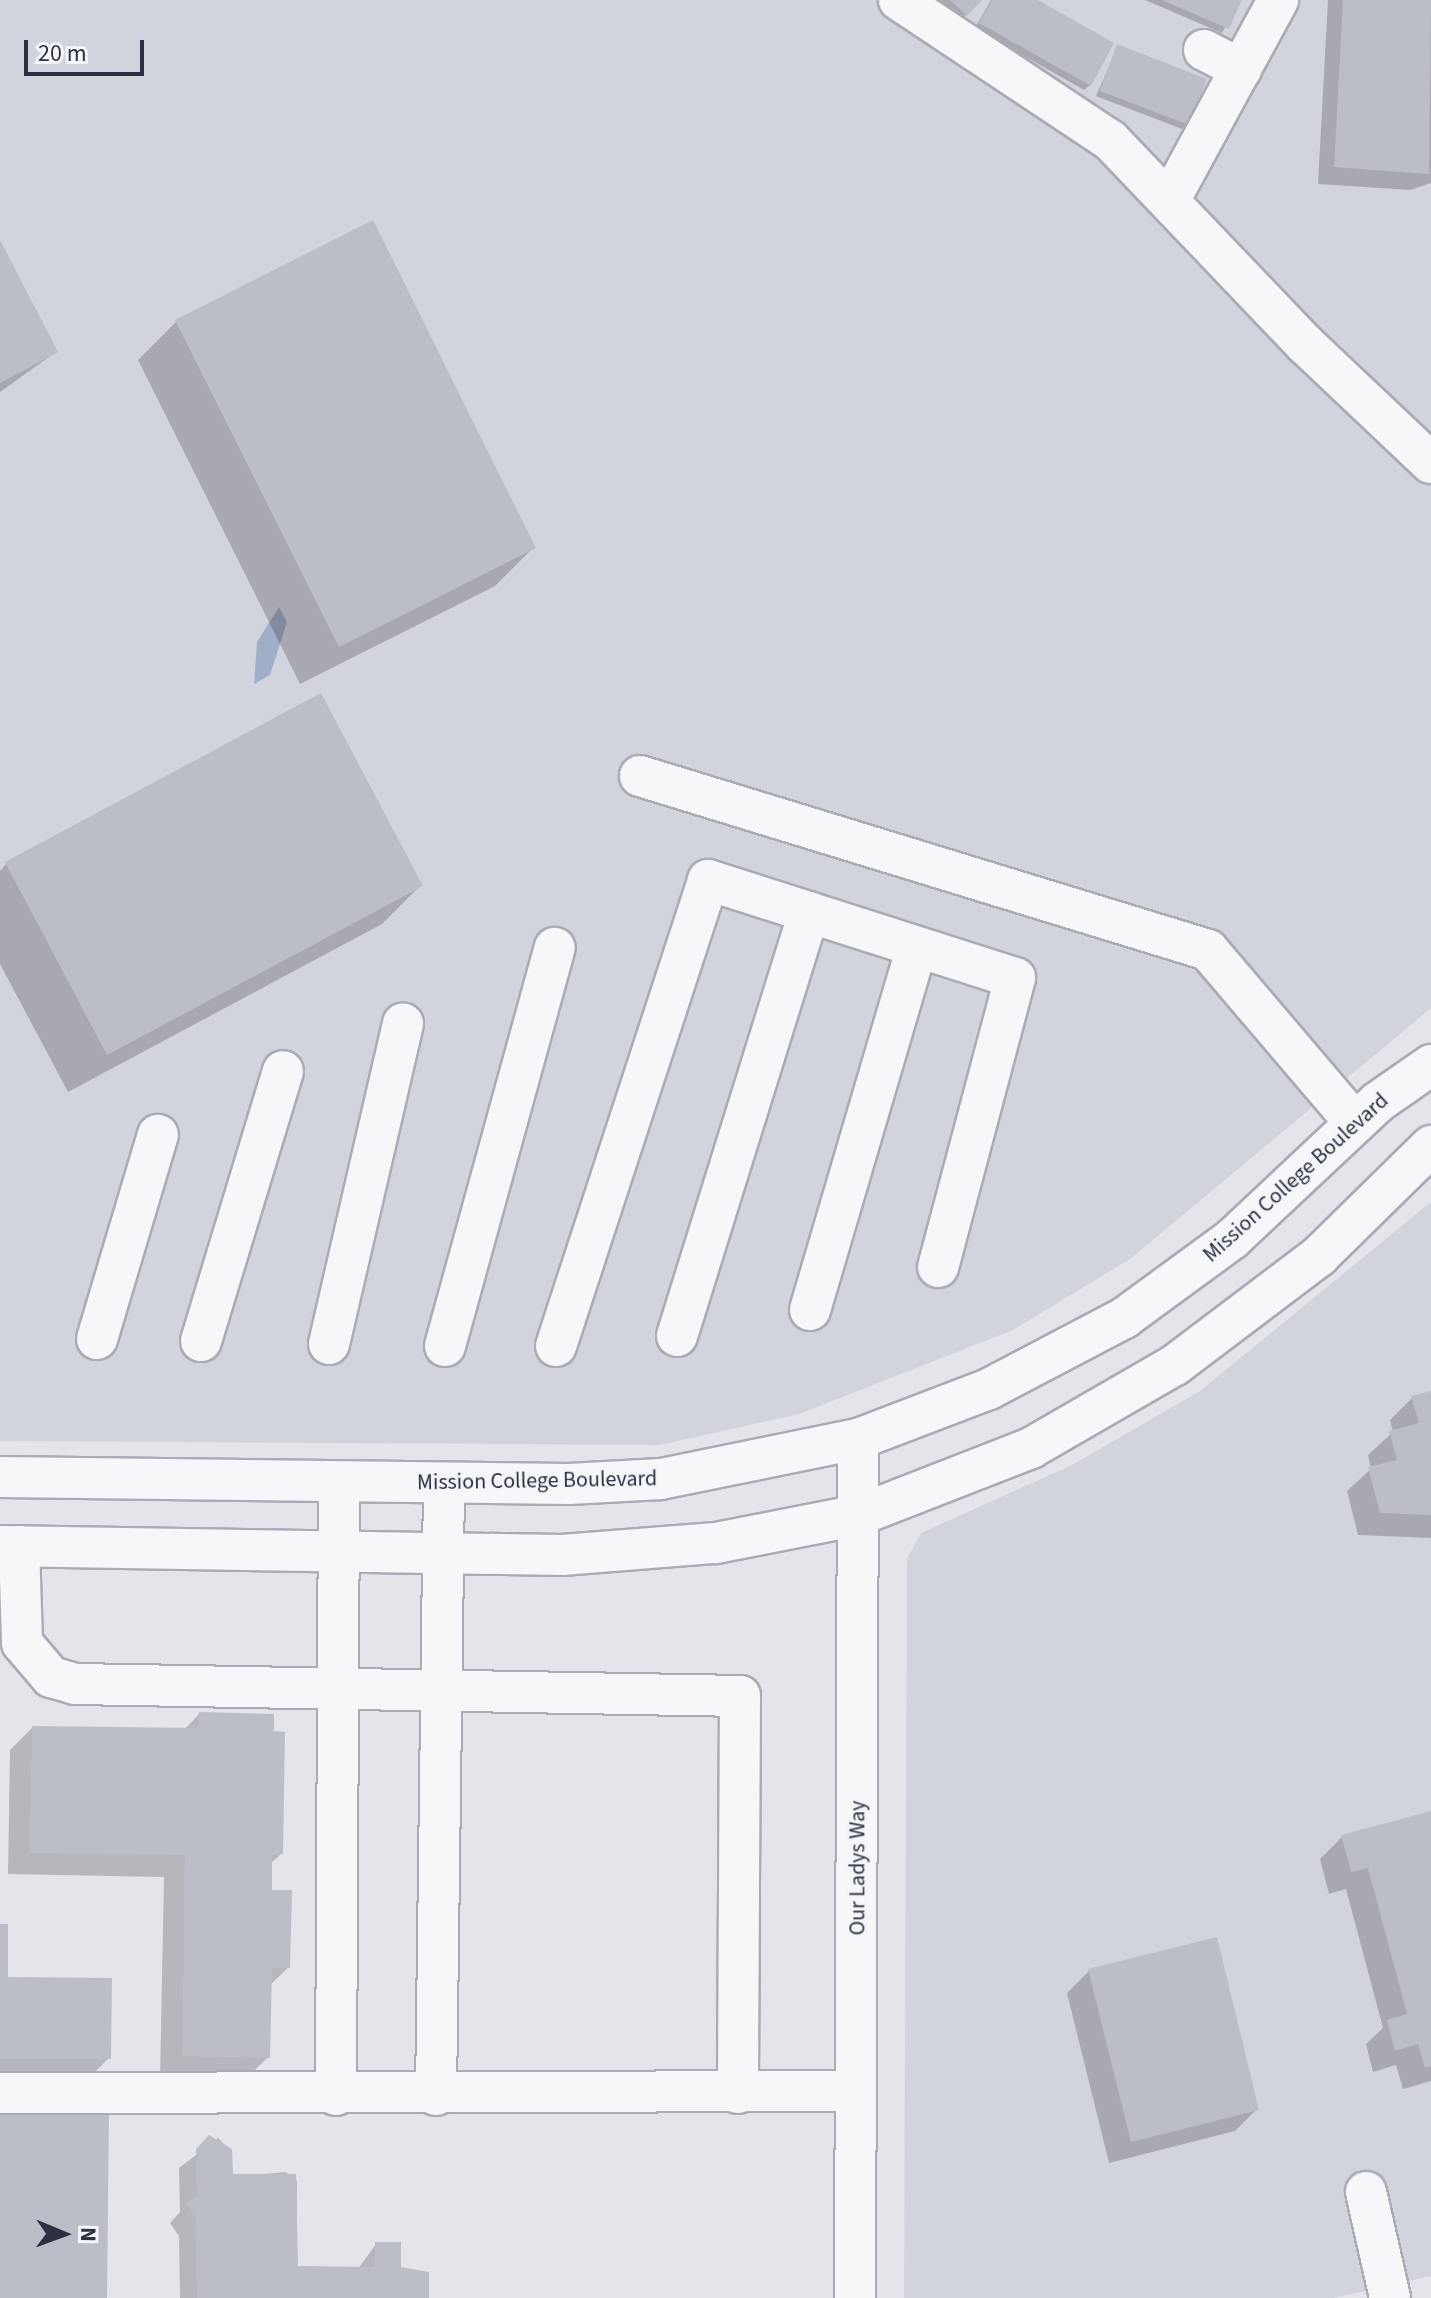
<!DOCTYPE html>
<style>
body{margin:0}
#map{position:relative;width:1431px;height:2298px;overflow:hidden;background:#e4e5eb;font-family:"Source Sans 3",sans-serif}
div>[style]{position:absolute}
.built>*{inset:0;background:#d2d4dd}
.water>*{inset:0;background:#a1aec8}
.shadow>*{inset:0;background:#0003}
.building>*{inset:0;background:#bbbec7}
.roads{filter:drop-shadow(2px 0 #a9abb5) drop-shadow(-2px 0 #a9abb5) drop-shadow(0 2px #a9abb5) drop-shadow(0 -2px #a9abb5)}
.minor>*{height:40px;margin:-20px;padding:0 20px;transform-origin:20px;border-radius:20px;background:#f6f7f9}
span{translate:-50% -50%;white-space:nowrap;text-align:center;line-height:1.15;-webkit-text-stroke:6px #f3f5f8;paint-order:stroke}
.street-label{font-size:22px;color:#2c3142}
.north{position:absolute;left:24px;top:2194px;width:80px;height:80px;-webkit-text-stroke:6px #f3f5f8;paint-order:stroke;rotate:91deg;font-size:22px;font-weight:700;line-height:32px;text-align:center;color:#2c3142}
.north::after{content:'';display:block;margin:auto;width:28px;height:36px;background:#2c3142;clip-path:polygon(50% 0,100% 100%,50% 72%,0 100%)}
.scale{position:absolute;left:24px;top:40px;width:120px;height:36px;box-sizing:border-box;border:4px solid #2c3142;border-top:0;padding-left:10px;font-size:24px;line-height:28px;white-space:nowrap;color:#2c3142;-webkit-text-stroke:6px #f3f5f8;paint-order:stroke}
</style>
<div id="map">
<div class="built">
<div style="clip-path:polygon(0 0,1431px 0,1431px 1008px,1130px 1259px,1013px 1330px,799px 1414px,660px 1445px,0 1441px)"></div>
<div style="clip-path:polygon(1431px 1202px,1431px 2276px,1334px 2298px,904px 2298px,907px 1559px,921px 1533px,1072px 1465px,1200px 1391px)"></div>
</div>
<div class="water">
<div style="clip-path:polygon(279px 607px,287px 622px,270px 675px,254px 684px,257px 642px)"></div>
</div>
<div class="shadow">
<div style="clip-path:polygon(940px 0,979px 0,961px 20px)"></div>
<div style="clip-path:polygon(991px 0,1034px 0,1090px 85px,1084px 90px,975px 28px)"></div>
<div style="clip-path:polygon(1145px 0,1240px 0,1222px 33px)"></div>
<div style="clip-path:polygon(1328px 0,1431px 0,1431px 183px,1410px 190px,1318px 184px)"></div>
<div style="clip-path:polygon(1118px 47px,1187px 124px,1182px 129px,1096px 96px)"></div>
<div style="clip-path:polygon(0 244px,56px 352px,0 392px)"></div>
<div style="clip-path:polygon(177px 321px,534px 547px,495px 586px,300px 684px,138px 360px)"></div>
<div style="clip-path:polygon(6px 864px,421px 885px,382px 924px,68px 1092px,0 964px,0 871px)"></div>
<div style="clip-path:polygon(1431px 1393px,1431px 1538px,1358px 1535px,1347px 1491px,1371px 1469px,1368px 1455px,1393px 1432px,1390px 1420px,1412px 1398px)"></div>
<div style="clip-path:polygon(199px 1714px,281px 1854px,270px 1864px,270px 1892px,289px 1967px,269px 1986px,268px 2057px,246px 2079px,160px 2078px,164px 1877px,8px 1874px,10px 1750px,32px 1728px,184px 1730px)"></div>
<div style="clip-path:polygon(1431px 1813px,1431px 2081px,1403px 2089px,1396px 2065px,1373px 2072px,1366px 2044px,1383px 2028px,1346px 1889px,1329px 1894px,1320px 1859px,1342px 1837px)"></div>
<div style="clip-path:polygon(0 1926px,6px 1979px,109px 2058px,92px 2075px,0 2075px)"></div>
<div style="clip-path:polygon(1089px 1971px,1257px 2109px,1235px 2131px,1109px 2163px,1067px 1993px)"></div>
<div style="clip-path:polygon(218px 2138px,230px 2150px,231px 2177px,286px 2172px,297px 2181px,296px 2268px,358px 2269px,376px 2244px,427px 2298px,180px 2298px,179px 2236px,170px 2223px,180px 2212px,179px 2168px)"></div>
</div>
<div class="building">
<div style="clip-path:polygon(950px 0,982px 0,967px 16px)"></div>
<div style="clip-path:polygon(992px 0,1038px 0,1114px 43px,1091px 86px,979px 23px)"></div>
<div style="clip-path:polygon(1162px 0,1242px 0,1229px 29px)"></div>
<div style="clip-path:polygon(1343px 0,1431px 0,1429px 174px,1334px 167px)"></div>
<div style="clip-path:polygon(1117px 44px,1207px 79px,1189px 125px,1100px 91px)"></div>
<div style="clip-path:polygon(373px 220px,536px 548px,339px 647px,175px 320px)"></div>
<div style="clip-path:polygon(0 240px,58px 352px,0 383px)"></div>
<div style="clip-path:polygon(321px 693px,423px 886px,107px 1055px,5px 862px)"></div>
<div style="clip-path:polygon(1431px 1391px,1431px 1515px,1380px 1513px,1368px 1467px,1397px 1460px,1389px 1431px,1419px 1423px,1411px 1396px)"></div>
<div style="clip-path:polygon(199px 1712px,274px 1714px,274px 1731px,285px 1732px,283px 1854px,272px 1855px,272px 1890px,292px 1890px,290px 1968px,272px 1968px,270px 2058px,182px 2056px,185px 1855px,29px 1853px,32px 1726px,198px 1728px)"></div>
<div style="clip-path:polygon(1431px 1811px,1431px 2066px,1425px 2068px,1418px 2044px,1395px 2051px,1387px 2020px,1407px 2014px,1368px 1868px,1351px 1872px,1341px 1835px)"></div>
<div style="clip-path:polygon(0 1924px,8px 1924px,8px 1977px,112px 1978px,111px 2059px,0 2059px)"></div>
<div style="clip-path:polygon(1217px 1937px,1259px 2110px,1131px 2142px,1088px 1969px)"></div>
<div style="clip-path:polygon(0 2107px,109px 2108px,107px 2298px,0 2298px)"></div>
<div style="clip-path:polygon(209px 2135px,232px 2149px,233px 2174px,296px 2174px,298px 2266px,375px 2267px,375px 2242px,401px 2242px,401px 2267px,429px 2272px,429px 2298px,197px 2298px,196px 2219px,186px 2204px,197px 2196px,196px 2149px)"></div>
</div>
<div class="roads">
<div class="minor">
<div style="left:899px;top:0;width:253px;rotate:33.6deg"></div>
<div style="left:1110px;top:140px;width:282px;rotate:46.3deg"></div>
<div style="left:1305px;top:344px;width:173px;rotate:43.4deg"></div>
<div style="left:1204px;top:50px;width:42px;rotate:27.2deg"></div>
<div style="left:1169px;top:201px;width:229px;rotate:-61.5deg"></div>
<div style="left:640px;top:776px;width:594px;rotate:17.03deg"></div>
<div style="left:1208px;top:950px;width:227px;rotate:49.6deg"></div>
<div style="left:810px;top:1310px;width:378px;rotate:-73.6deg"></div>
<div style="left:677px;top:1336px;width:444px;rotate:-72.7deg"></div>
<div style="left:97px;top:1339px;width:213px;rotate:-73.4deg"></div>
<div style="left:201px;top:1341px;width:282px;rotate:-73.1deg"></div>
<div style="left:329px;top:1344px;width:329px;rotate:-77deg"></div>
<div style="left:445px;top:1346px;width:413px;rotate:-74.6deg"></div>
<div style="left:556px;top:1346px;width:490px;rotate:-71.9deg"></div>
<div style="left:708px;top:880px;width:322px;rotate:17.7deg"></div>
<div style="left:1015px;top:978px;width:299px;rotate:104.9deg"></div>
<div style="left:0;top:1477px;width:569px;rotate:0.7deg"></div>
<div style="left:569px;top:1484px;width:92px;rotate:-3.1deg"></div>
<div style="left:661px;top:1479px;width:201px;rotate:-11.5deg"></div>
<div style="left:858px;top:1439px;width:140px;rotate:-20.9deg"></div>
<div style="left:989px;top:1389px;width:153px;rotate:-27.7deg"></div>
<div style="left:1124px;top:1318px;width:134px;rotate:-36.2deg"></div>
<div style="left:1232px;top:1239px;width:200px;rotate:-43.2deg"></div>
<div style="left:1378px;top:1102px;width:65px;rotate:-34.9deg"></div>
<div style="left:0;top:1546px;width:562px;rotate:0.92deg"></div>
<div style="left:562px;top:1555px;width:154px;rotate:-4.5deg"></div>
<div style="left:716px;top:1543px;width:146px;rotate:-11.1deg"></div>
<div style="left:859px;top:1515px;width:185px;rotate:-21.3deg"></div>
<div style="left:1031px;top:1448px;width:166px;rotate:-30deg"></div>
<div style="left:1175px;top:1365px;width:181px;rotate:-37.1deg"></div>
<div style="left:1319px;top:1256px;width:157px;rotate:-44.5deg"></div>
<div style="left:19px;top:1546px;width:97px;rotate:88.2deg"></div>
<div style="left:22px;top:1643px;width:45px;rotate:49.5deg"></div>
<div style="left:51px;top:1677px;width:25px;rotate:16deg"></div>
<div style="left:75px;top:1684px;width:665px;rotate:1.03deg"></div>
<div style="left:740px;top:1696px;width:397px;rotate:90.3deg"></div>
<div style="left:0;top:2093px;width:856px;rotate:-0.13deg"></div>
<div style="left:336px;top:2095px;width:613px;rotate:-89.72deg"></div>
<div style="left:436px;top:2095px;width:611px;rotate:-89.25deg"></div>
<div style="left:1366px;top:2192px;width:109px;rotate:77.2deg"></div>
<div style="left:855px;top:2298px;width:859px;rotate:-89.8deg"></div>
</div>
</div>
<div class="street-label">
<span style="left:1296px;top:1178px;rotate:-42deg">Mission College Boulevard</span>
<span style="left:537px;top:1481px;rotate:-1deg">Mission College Boulevard</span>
<span style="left:858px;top:1868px;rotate:-90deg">Our Ladys Way</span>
</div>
<div class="north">N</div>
<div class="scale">20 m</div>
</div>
